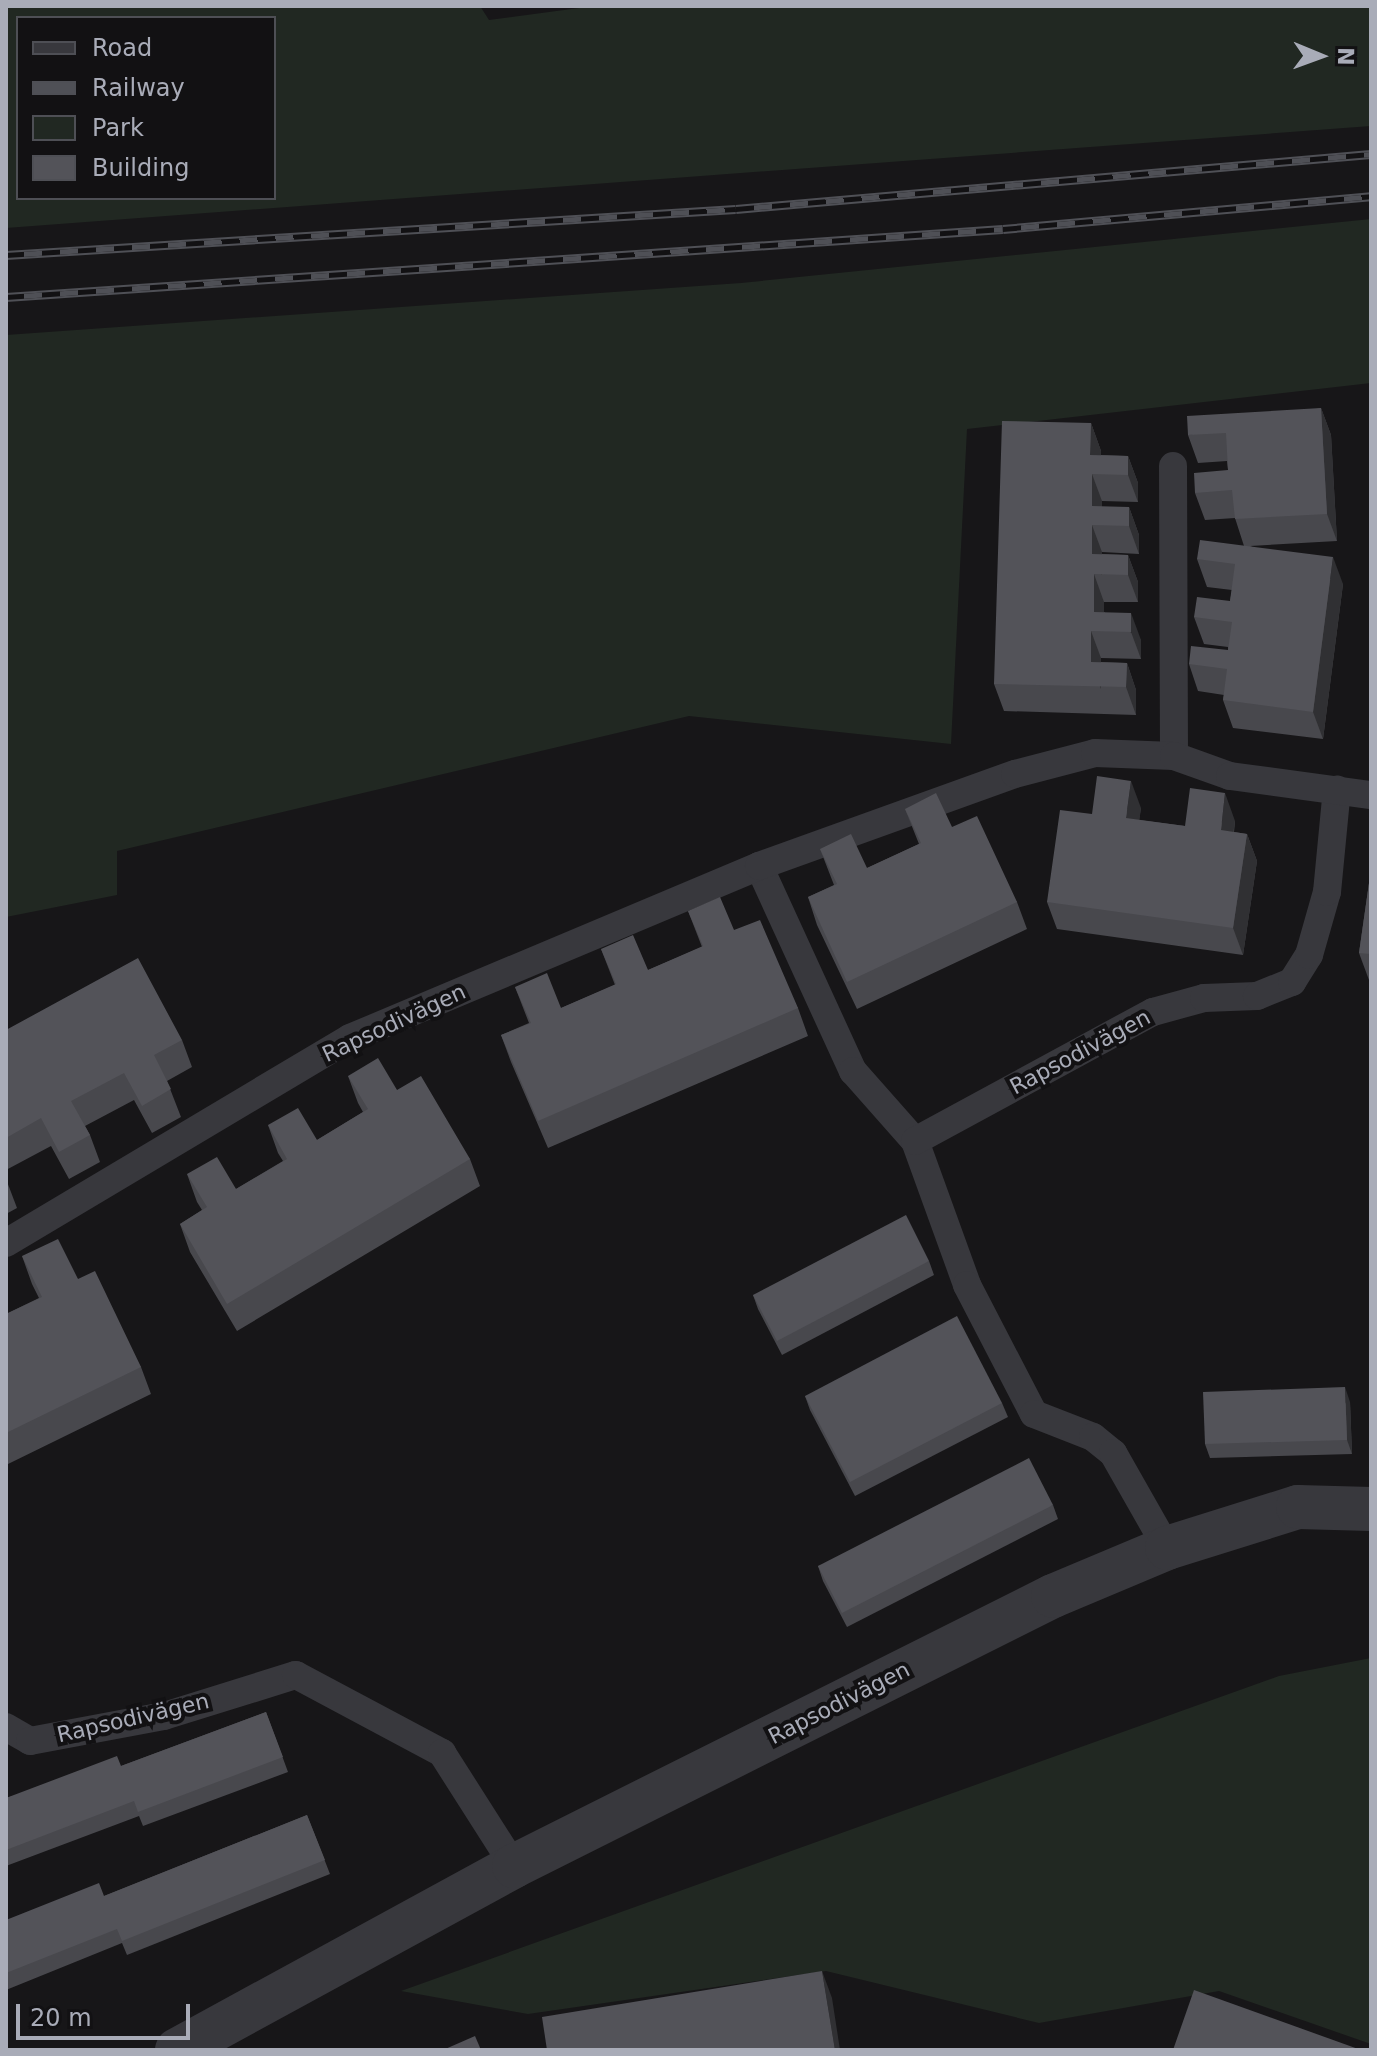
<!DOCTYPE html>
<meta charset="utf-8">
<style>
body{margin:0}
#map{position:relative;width:1377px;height:2056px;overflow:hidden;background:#171618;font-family:"DejaVu Sans",sans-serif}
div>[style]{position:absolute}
.green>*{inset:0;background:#212822}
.lane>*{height:28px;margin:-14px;padding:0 14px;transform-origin:14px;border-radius:14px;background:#38383d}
.street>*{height:44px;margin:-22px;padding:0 22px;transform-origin:22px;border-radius:22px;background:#38383d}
.rail>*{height:9px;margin-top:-4.5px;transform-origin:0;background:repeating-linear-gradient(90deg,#121113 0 18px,#4f5056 0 36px);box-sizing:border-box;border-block:2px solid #4f5056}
.wall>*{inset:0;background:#48484d}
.shaded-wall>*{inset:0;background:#303033}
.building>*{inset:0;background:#535359}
span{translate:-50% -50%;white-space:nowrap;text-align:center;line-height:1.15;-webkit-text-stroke:8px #121113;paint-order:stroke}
.street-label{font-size:22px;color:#a9acb8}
.frame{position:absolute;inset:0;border:8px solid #a9acb8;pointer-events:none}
.legend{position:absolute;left:16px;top:16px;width:260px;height:184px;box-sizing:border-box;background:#121113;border:2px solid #4e4f55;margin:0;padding:10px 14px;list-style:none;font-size:24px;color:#a9acb8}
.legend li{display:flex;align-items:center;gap:16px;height:40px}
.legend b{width:40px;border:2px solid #4e4f55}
.north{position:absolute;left:1281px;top:16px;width:80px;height:80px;-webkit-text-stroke:6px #121113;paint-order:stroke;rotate:91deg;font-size:22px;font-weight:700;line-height:32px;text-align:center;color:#a9acb8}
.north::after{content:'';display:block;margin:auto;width:28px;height:36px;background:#a9acb8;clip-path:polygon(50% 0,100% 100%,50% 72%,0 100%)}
.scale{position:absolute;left:16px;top:2004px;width:174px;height:36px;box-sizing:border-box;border:4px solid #a9acb8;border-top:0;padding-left:10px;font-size:24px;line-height:28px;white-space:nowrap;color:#a9acb8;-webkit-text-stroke:6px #121113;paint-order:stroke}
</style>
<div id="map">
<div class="green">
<div style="clip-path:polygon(evenodd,6px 6px,480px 6px,489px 20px,594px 6px,1371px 6px,1371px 126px,6px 228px,6px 6px,18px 18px,274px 18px,274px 198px,18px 198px,18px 18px)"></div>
<div style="clip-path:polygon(1371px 219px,1371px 383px,967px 429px,951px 744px,689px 716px,117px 851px,117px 895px,6px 917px,6px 335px,741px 283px)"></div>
<div style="clip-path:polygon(1371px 1658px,1371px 2044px,1219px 1991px,1039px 2023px,826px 1971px,528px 2014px,401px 1991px,1279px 1676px)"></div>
</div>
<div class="lane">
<div style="left:1173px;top:466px;width:290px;rotate:89.8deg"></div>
<div style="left:759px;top:866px;width:226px;rotate:65.4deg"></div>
<div style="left:853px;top:1071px;width:94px;rotate:48.5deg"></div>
<div style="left:915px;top:1141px;width:153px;rotate:70.1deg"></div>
<div style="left:967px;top:1285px;width:145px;rotate:62.6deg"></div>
<div style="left:1034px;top:1414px;width:63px;rotate:21.3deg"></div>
<div style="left:1093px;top:1437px;width:26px;rotate:39deg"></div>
<div style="left:1113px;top:1453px;width:109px;rotate:60.4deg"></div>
<div style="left:915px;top:1141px;width:271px;rotate:-28.5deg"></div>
<div style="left:1153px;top:1012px;width:53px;rotate:-15.4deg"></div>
<div style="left:1204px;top:998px;width:53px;rotate:-2.2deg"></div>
<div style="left:1257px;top:996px;width:38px;rotate:-22deg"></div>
<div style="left:1292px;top:982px;width:32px;rotate:-58deg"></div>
<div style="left:1309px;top:955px;width:66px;rotate:-74.1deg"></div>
<div style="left:1327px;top:892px;width:103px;rotate:-84.5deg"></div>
<div style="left:6px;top:1243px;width:400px;rotate:-30.8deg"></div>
<div style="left:350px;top:1038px;width:444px;rotate:-22.8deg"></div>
<div style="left:759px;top:866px;width:272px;rotate:-19.8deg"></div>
<div style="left:1015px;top:774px;width:83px;rotate:-14.7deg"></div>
<div style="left:1095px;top:753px;width:79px;rotate:2.2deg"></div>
<div style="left:1174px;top:756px;width:59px;rotate:19.7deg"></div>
<div style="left:1230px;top:776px;width:142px;rotate:7.7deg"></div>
<div style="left:6px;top:1727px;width:28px;rotate:30deg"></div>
<div style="left:30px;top:1741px;width:136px;rotate:-10.6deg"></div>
<div style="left:164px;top:1716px;width:138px;rotate:-17.3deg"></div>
<div style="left:296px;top:1675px;width:166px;rotate:28.1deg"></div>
<div style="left:442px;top:1753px;width:134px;rotate:57.5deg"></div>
</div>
<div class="street">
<div style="left:177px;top:2050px;width:384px;rotate:-28.6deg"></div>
<div style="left:514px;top:1866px;width:603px;rotate:-26.61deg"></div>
<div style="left:1053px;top:1596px;width:124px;rotate:-22.8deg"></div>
<div style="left:1167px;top:1548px;width:137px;rotate:-17.4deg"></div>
<div style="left:1298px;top:1507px;width:73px;rotate:1.6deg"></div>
</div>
<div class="rail">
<div style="left:6px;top:255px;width:731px;rotate:-3.61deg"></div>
<div style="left:736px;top:209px;width:637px;rotate:-4.95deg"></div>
<div style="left:6px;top:297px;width:999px;rotate:-3.9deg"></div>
<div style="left:1003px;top:229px;width:369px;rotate:-5.1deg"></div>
</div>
<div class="wall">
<div style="clip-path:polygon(1321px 408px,1331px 435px,1337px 541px,1250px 546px,1343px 584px,1323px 739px,1233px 728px,1223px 700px,1224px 695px,1198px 691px,1189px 664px,1228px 650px,1228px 647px,1204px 644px,1194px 617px,1230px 601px,1232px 590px,1207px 587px,1197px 559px,1244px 546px,1235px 518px,1205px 520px,1195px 493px,1228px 470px,1227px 461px,1198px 463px,1188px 435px)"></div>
<div style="clip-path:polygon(1091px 423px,1101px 451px,1101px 455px,1128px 456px,1138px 483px,1138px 502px,1102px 501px,1102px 507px,1129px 507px,1139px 535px,1139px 554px,1102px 552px,1102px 554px,1128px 555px,1138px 582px,1138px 602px,1104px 602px,1104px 612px,1141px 640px,1141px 659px,1101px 658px,1101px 662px,1127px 663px,1136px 690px,1136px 715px,1004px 711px,994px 684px)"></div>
<div style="clip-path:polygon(1141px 808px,1139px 820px,1185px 826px,1235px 821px,1234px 832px,1247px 834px,1257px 861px,1243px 955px,1057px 929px,1047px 902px,1092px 814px)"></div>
<div style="clip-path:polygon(905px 809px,952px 827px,1017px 902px,1027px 929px,857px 1009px,817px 925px,808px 897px,834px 885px,820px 849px,867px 868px,919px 844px)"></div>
<div style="clip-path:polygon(1371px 869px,1371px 980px,1369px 980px,1359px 953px)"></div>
<div style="clip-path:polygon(688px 911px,734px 930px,798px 1008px,808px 1036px,548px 1148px,511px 1062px,501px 1035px,529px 1023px,515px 987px,561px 1008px,615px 985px,601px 949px,648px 970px,702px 947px)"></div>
<div style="clip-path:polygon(6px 1030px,182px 1040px,192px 1067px,167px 1081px,181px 1117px,152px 1133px,134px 1100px,85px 1126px,90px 1135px,100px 1162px,69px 1179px,51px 1146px,6px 1170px)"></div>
<div style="clip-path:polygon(348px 1076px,397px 1090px,470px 1159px,480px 1186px,237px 1331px,190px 1252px,180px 1224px,202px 1210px,197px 1202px,187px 1174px,236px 1189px,283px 1161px,278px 1153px,268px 1125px,317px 1140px,363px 1112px,358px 1103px)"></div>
<div style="clip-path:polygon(6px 1179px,17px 1208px,6px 1214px)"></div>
<div style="clip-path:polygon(22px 1256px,78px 1279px,141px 1367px,151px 1394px,6px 1465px,6px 1314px,39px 1298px,32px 1284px)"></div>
<div style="clip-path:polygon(929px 1261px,934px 1275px,782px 1355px,758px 1309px,753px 1295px)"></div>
<div style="clip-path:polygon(805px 1396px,1002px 1403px,1008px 1417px,855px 1496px,810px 1410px)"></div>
<div style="clip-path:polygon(1350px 1402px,1352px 1454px,1210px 1458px,1205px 1444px)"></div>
<div style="clip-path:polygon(1053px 1505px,1058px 1519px,847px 1627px,823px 1581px,818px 1566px)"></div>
<div style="clip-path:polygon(266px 1712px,288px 1772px,143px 1826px,139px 1816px,6px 1866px,6px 1798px,121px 1766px)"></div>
<div style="clip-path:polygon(307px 1815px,330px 1874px,127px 1955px,122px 1943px,6px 1990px,6px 1920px,104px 1896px)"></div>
</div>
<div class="shaded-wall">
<div style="clip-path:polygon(1321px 408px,1331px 435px,1337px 541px,1327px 514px)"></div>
<div style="clip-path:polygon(1091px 423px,1101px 451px,1101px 474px,1090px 455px)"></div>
<div style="clip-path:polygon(1128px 456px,1138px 483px,1138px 502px,1128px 475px)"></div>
<div style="clip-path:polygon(1092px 474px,1102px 501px,1102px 525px,1092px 506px)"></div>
<div style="clip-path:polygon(1129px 507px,1139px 535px,1139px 554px,1129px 526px)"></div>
<div style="clip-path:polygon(1092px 525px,1102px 552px,1102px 575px,1092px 554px)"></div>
<div style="clip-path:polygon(1128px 555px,1138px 582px,1138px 602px,1128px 575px)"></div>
<div style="clip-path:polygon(1333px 557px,1343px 584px,1323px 739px,1313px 712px)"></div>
<div style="clip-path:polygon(1094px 574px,1104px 602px,1104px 631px,1094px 612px)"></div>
<div style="clip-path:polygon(1131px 613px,1141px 640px,1141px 659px,1131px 632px)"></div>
<div style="clip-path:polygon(1091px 631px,1101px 658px,1101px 689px,1091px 662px)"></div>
<div style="clip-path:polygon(1127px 663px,1136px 690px,1136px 715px,1126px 687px)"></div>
<div style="clip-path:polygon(1131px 781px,1141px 808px,1136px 845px,1126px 818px)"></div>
<div style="clip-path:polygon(1225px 793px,1235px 821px,1230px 857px,1221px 830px)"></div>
<div style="clip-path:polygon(1247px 834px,1257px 861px,1243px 955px,1233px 928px)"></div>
<div style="clip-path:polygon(1345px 1387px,1350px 1402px,1352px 1454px,1347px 1440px)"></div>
<div style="clip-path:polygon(822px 1971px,832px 1998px,840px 2050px,835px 2050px)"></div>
</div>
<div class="building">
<div style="clip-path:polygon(1321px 408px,1327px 514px,1235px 519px,1232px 490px,1195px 493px,1194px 473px,1228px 470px,1226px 433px,1188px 435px,1187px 416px)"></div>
<div style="clip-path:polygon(1002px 421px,1091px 423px,1090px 455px,1128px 456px,1128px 475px,1092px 474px,1092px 506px,1129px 507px,1129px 526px,1092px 525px,1092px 554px,1128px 555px,1128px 575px,1094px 574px,1094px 612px,1131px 613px,1131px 632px,1091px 631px,1091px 662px,1127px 663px,1126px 687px,994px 684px)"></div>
<div style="clip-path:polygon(1200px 540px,1333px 557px,1313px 712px,1223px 700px,1227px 669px,1189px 664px,1191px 646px,1228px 650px,1232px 622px,1194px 617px,1197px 597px,1230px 601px,1235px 564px,1197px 559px)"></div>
<div style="clip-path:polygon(1097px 776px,1131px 781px,1126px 818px,1185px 826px,1190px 788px,1225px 793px,1221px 830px,1247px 834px,1233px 928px,1047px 902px,1060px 810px,1092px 814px)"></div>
<div style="clip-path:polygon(936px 793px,952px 827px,977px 816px,1017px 902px,847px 982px,808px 897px,837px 884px,820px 849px,851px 834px,867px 868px,921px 843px,905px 809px)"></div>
<div style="clip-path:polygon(1371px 869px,1371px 954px,1359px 953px)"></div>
<div style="clip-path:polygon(720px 897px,734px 930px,760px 920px,798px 1008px,538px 1121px,501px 1035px,531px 1023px,515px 987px,547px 973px,561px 1008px,616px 984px,601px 949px,633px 935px,648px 970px,703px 946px,688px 911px)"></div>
<div style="clip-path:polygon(138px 958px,182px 1040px,154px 1055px,171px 1089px,142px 1106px,124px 1073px,71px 1101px,90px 1135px,59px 1152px,41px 1118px,6px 1138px,6px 1030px)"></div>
<div style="clip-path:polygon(378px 1058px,397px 1090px,421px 1076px,470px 1159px,227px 1304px,180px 1224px,207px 1207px,187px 1174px,217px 1157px,236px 1189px,287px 1159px,268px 1125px,298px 1108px,317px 1140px,368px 1109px,348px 1076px)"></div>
<div style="clip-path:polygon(906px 1215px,929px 1261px,777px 1341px,753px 1295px)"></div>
<div style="clip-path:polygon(58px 1239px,78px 1279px,95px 1271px,141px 1367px,6px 1433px,6px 1314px,42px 1297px,22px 1256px)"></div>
<div style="clip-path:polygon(957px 1316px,1002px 1403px,850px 1482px,805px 1396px)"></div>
<div style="clip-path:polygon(1345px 1387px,1347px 1440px,1205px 1444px,1203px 1392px)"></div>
<div style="clip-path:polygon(1029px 1458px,1053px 1505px,842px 1613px,818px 1566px)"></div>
<div style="clip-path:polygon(266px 1712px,283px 1757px,138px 1812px,134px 1801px,6px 1850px,6px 1798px,117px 1756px,121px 1766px)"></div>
<div style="clip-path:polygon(307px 1815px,325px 1860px,122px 1941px,117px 1929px,6px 1973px,6px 1920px,99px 1883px,104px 1896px)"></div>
<div style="clip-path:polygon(822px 1971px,835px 2050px,547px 2050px,542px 2017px)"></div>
<div style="clip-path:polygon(1194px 1990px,1361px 2050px,1173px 2050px)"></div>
<div style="clip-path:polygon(475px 2036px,481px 2050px,443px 2050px)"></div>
</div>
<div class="street-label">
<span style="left:394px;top:1023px;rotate:-25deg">Rapsodivägen</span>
<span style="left:1080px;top:1052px;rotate:-28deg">Rapsodivägen</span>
<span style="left:839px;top:1703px;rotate:-27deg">Rapsodivägen</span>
<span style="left:133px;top:1718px;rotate:-13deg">Rapsodivägen</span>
</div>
<div class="frame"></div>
<ul class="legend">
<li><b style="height:10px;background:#38383d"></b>Road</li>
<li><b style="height:10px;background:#4f5056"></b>Railway</li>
<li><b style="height:22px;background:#212822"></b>Park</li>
<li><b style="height:22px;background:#535359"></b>Building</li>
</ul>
<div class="north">N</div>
<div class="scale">20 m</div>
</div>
